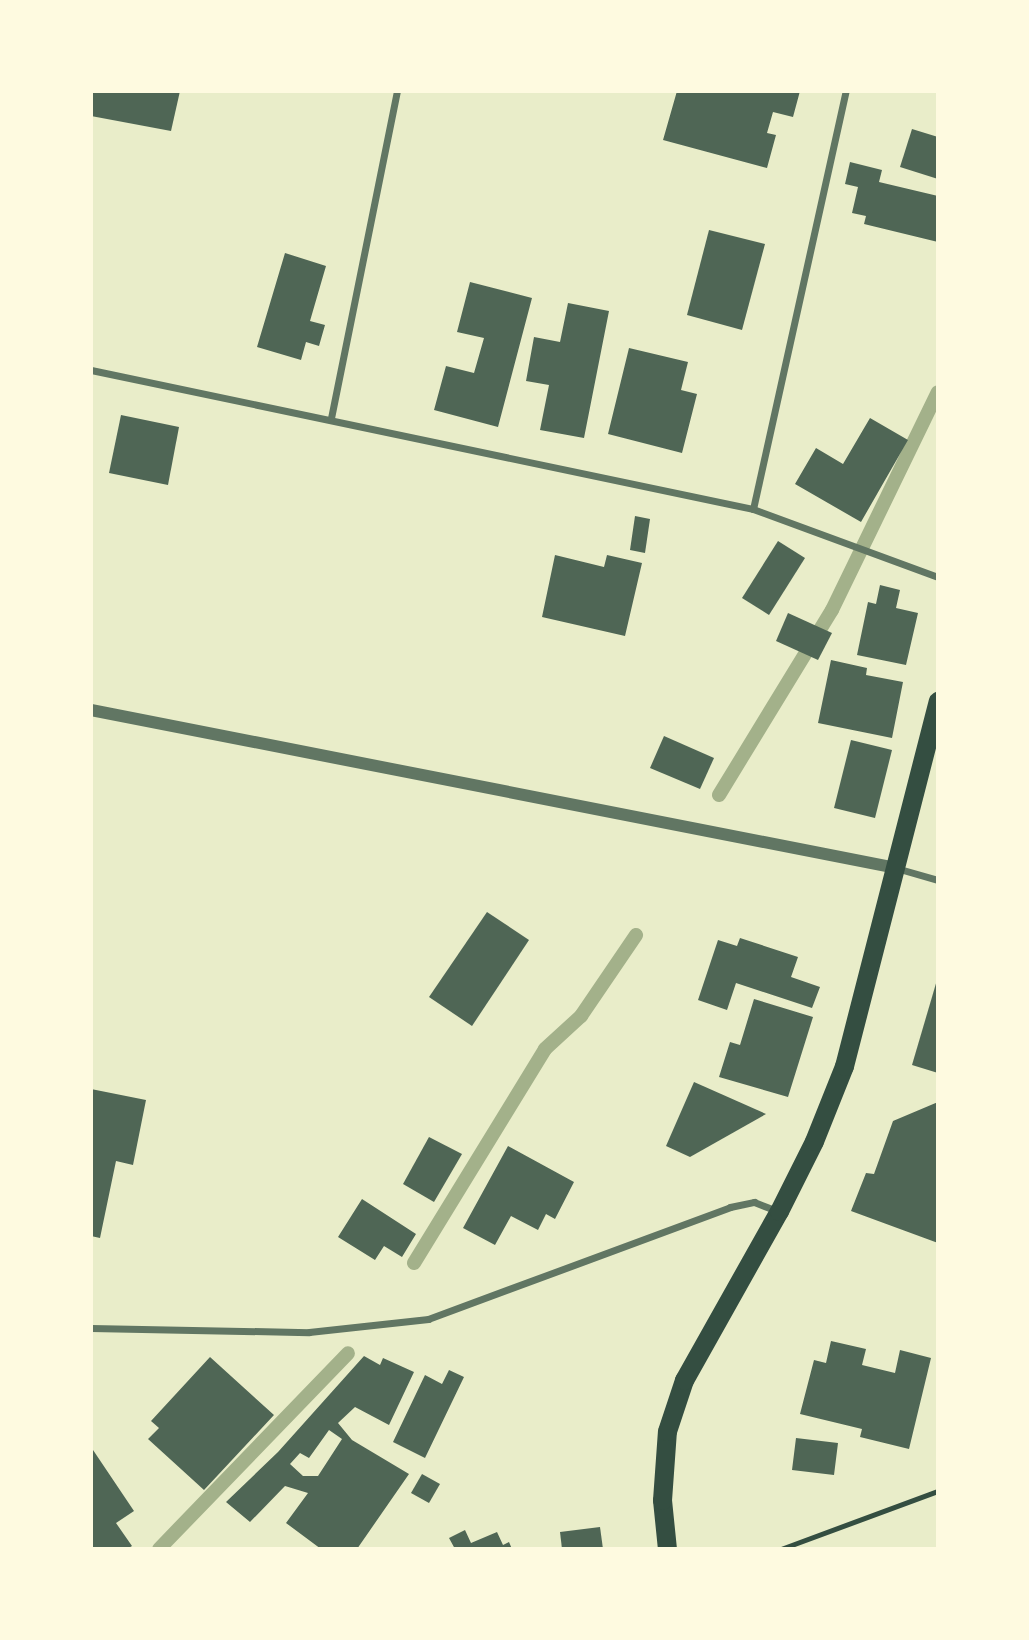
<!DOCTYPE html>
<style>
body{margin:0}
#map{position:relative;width:1029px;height:1640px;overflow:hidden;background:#e9edc9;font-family:Raleway,sans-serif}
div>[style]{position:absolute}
.stream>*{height:14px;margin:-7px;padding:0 7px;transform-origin:7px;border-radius:7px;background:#a3b18a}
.building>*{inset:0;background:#4f6655}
.path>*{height:4.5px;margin:-2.25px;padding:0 2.25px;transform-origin:2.25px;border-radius:2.25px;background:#344e41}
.minor>*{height:7px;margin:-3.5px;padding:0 3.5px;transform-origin:3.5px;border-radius:3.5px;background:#617663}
.tertiary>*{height:12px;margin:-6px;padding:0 6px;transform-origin:6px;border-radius:6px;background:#617663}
.trunk>*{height:19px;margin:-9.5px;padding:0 9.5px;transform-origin:9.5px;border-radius:9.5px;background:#344e41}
span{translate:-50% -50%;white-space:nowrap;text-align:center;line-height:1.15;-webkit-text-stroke:5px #fefae0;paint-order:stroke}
.frame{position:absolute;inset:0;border:93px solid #fefae0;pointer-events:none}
</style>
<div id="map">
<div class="stream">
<div style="left:719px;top:795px;width:217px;rotate:-58.6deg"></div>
<div style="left:832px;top:610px;width:242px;rotate:-64.1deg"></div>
<div style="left:414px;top:1263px;width:251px;rotate:-58.5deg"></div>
<div style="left:545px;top:1049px;width:49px;rotate:-42.5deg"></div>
<div style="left:581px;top:1016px;width:98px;rotate:-55.8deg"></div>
<div style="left:159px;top:1549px;width:272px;rotate:-46deg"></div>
</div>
<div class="building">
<div style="clip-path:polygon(91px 91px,180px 91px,171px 131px,91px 116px)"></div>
<div style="clip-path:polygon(677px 91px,800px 91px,793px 117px,773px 112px,767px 133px,776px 135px,767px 168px,663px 140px)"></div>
<div style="clip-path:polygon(912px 129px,938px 137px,938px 179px,900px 167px)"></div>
<div style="clip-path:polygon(850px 162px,882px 170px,879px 182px,938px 196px,938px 242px,864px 224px,866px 216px,852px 213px,858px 187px,845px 184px)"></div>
<div style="clip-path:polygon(709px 230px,765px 244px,742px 330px,687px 315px)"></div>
<div style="clip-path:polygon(285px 253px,326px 266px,310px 321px,325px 325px,319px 346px,306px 342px,301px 360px,257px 347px)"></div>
<div style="clip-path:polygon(470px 282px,532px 298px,498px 427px,434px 410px,446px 366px,474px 373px,484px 338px,457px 332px)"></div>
<div style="clip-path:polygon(568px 303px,609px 311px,584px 438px,540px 430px,549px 385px,526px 381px,534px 337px,560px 342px)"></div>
<div style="clip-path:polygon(629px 348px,688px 362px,681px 390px,697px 394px,682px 453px,608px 434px)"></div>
<div style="clip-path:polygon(121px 415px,179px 427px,168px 485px,109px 473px)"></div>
<div style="clip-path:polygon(870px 418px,908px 440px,861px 522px,795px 484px,816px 448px,843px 464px)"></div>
<div style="clip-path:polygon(635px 516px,650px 519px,645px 553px,630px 550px)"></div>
<div style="clip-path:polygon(778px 541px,805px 558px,769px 615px,742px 598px)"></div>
<div style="clip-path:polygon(555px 555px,604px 567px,607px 555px,642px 563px,625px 636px,542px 617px)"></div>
<div style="clip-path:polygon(880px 585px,900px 590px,896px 608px,918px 613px,906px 665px,857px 655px,868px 602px,876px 604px)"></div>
<div style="clip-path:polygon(788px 613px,832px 633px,818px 660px,776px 641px)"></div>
<div style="clip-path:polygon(831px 660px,867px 668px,866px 675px,903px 682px,892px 738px,818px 723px)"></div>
<div style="clip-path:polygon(664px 736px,714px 758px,700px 789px,650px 768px)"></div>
<div style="clip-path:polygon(851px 740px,892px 750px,875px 818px,834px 808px)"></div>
<div style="clip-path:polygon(487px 912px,529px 940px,472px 1026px,429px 997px)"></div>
<div style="clip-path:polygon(740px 938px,798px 957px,791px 977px,820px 987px,812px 1008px,736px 983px,727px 1010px,698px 1000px,718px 940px,737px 946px)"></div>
<div style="clip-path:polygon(937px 980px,938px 980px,938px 1073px,912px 1065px)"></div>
<div style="clip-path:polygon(754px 999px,813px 1017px,788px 1097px,719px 1077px,730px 1042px,740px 1045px)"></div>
<div style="clip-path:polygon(694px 1082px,766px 1114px,690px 1157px,666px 1146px)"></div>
<div style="clip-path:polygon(91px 1089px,146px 1100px,133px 1165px,116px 1161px,100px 1238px,91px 1236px)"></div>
<div style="clip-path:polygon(938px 1102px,938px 1243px,851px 1211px,866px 1173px,874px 1174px,893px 1121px)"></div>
<div style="clip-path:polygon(429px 1137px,462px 1154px,434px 1202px,403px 1184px)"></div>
<div style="clip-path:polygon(508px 1146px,574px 1182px,555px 1219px,546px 1214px,538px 1230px,511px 1216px,495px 1245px,463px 1228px)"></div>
<div style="clip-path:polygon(362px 1199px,416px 1234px,402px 1257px,384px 1246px,375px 1260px,338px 1237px)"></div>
<div style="clip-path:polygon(831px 1341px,866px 1349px,862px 1365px,895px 1373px,900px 1350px,931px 1358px,909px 1449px,860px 1437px,862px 1429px,800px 1414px,814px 1360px,826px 1363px)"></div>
<div style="clip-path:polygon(evenodd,364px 1356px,380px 1365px,383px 1358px,414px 1372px,389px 1425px,355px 1407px,338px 1423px,352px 1440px,409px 1474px,357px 1549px,321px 1549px,286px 1523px,308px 1493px,285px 1486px,250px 1522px,226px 1502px,278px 1452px,364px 1356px,329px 1430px,342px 1439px,318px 1476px,303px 1476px,290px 1464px,300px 1453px,309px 1458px,329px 1430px)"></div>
<div style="clip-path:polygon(210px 1357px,274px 1415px,204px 1490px,148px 1439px,159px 1428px,151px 1421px)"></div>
<div style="clip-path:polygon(449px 1370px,464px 1377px,425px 1458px,393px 1442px,425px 1375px,442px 1384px)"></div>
<div style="clip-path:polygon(796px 1438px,838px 1443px,834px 1475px,792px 1470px)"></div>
<div style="clip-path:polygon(91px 1447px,134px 1511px,116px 1523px,132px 1546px,127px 1549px,91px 1549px)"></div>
<div style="clip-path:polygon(422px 1474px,440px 1484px,429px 1503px,411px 1493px)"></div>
<div style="clip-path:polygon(600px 1527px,603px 1549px,562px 1549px,560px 1532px)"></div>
<div style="clip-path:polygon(465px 1530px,471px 1543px,497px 1532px,503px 1545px,509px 1542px,512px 1549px,455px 1549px,449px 1538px)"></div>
</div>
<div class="path">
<div style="left:781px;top:1549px;width:167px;rotate:-20.3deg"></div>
</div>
<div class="minor">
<div style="left:91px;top:370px;width:676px;rotate:11.86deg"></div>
<div style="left:753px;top:509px;width:197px;rotate:20.2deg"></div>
<div style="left:331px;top:418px;width:334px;rotate:-78.6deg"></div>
<div style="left:753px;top:509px;width:428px;rotate:-77.5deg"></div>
<div style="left:896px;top:868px;width:44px;rotate:15.9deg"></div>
<div style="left:91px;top:1328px;width:218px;rotate:1.1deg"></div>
<div style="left:309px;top:1332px;width:120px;rotate:-6.2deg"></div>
<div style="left:428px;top:1319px;width:322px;rotate:-20.3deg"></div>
<div style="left:730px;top:1207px;width:25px;rotate:-12deg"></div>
<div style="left:754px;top:1202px;width:25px;rotate:21deg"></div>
</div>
<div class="tertiary">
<div style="left:91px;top:710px;width:820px;rotate:11.1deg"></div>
</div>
<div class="trunk">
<div style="left:667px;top:1549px;width:49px;rotate:-95.8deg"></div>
<div style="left:662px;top:1500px;width:69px;rotate:-85.9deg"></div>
<div style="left:667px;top:1431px;width:54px;rotate:-71.6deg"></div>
<div style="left:684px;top:1380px;width:194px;rotate:-60.7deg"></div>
<div style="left:779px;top:1211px;width:78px;rotate:-63.4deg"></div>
<div style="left:814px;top:1141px;width:81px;rotate:-68.2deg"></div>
<div style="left:844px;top:1066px;width:377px;rotate:-75.6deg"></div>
</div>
<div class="frame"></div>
</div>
